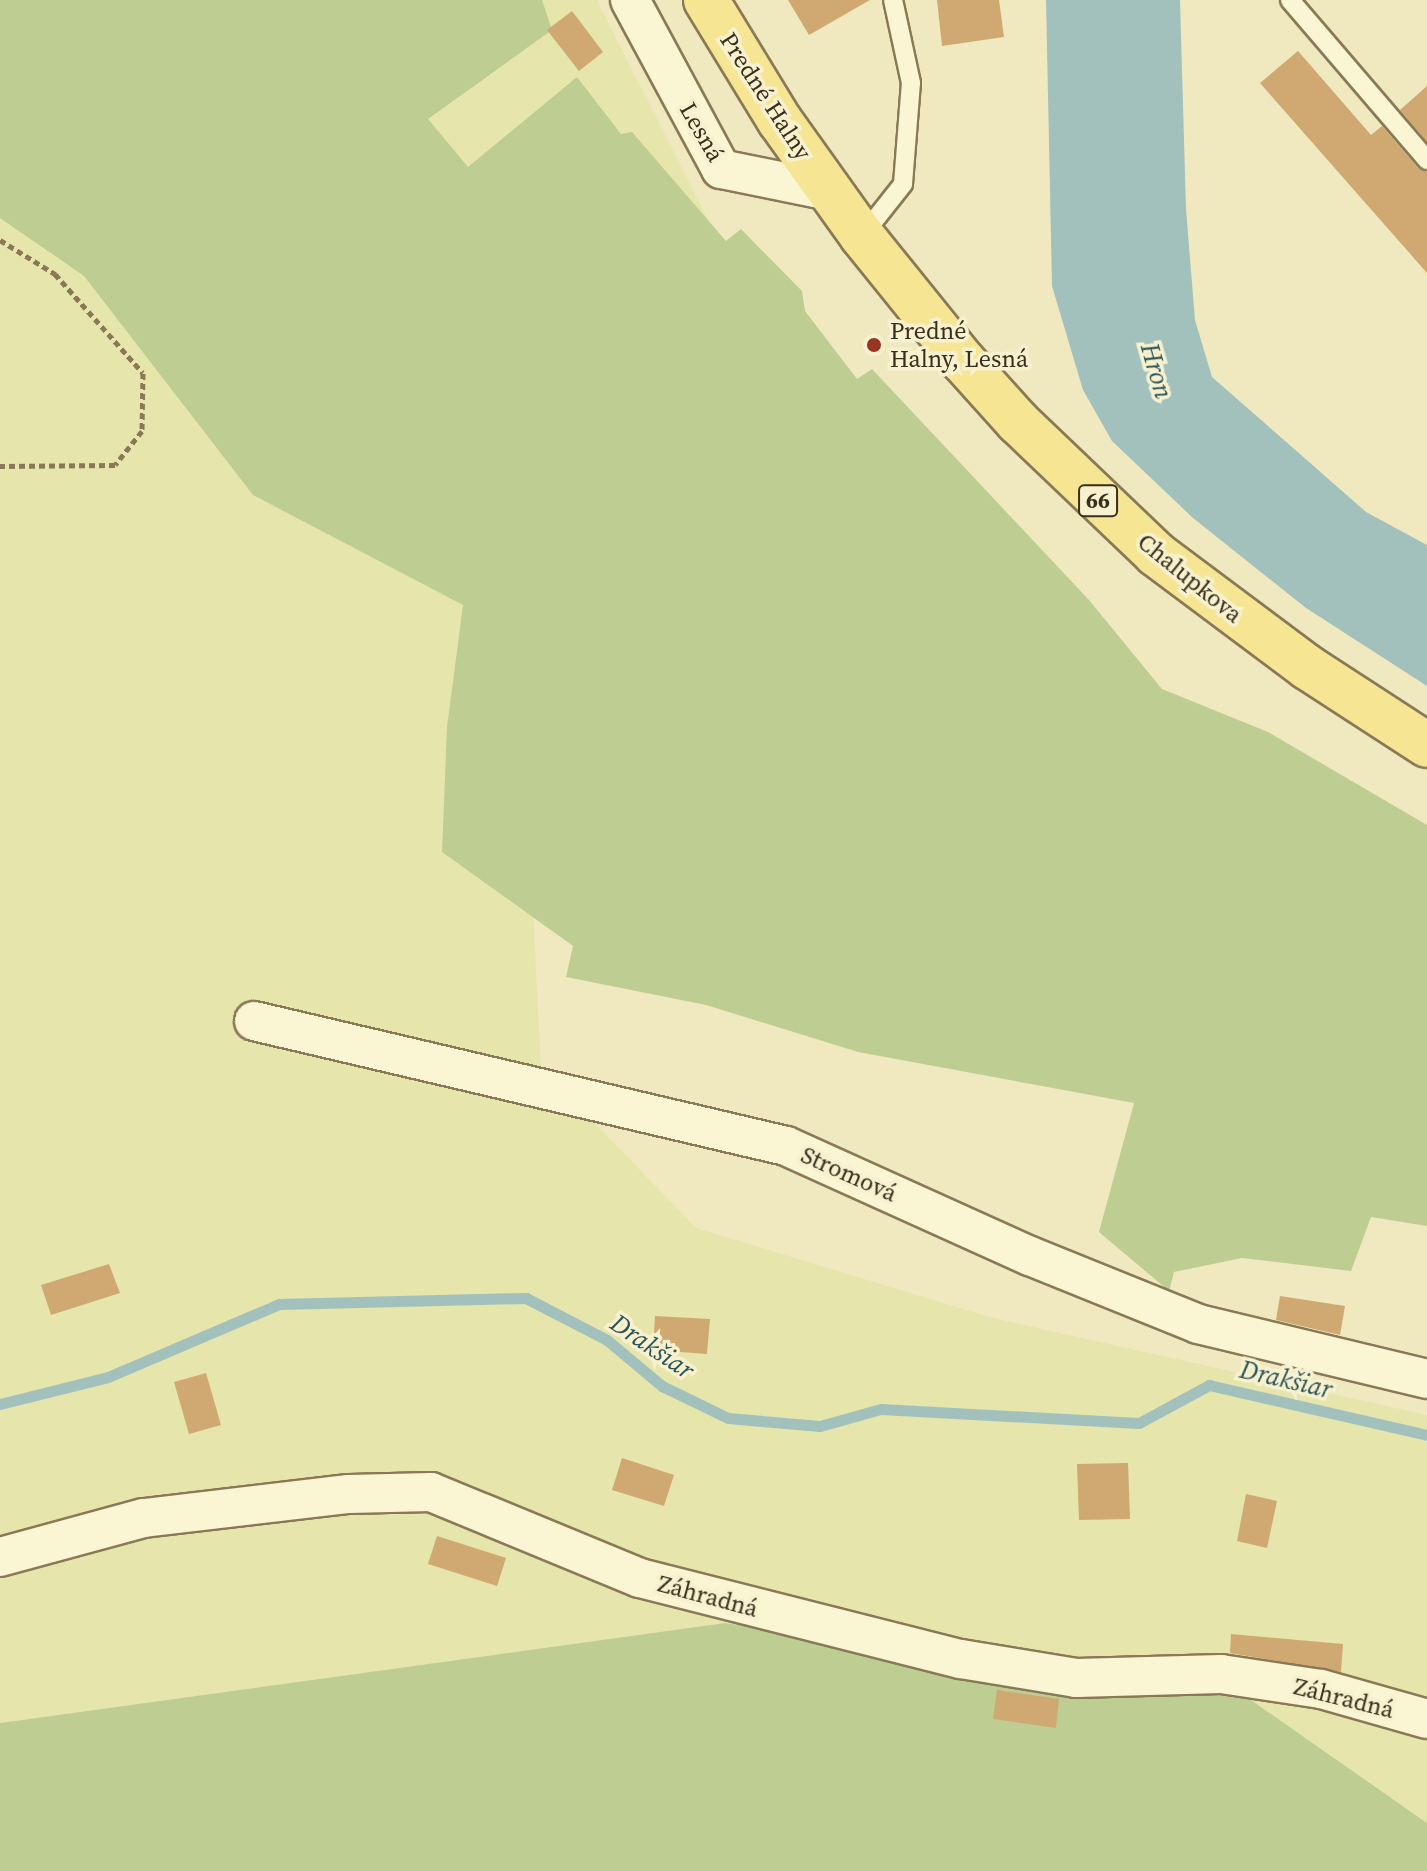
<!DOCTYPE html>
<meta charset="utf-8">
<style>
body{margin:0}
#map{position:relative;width:1427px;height:1871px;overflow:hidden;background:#f0e9bf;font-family:"Source Serif 4",serif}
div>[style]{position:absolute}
.farmland>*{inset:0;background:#e6e5ac}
.green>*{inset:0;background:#bece92}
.water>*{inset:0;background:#a2c1bd}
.stream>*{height:11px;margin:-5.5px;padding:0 5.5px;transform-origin:5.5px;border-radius:5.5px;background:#a2c1bd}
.building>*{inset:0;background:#d0a872}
.path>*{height:5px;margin-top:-2.5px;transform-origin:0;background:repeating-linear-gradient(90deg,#897956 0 6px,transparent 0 10px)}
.roads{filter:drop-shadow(2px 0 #897956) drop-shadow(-2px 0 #897956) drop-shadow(0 2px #897956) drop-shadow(0 -2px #897956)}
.lane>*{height:18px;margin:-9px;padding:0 9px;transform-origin:9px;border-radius:9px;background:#faf5d2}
.street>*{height:38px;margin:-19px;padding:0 19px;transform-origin:19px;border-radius:19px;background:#faf5d2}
.primary>*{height:44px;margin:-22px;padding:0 22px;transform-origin:22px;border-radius:22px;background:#f6e694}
.dots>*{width:22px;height:22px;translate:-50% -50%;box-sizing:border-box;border:4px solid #f7f1cf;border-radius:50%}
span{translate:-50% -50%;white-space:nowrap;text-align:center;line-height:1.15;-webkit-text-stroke:7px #f7f1cf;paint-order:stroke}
.shield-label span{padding:2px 6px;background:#f7f1cf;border:2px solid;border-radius:6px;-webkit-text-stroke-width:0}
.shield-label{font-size:22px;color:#382e1c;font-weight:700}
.street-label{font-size:24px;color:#382e1c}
.poi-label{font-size:24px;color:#382e1c}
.left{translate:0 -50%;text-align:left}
.water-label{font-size:26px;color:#2a5458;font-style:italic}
</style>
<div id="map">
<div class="farmland">
<div style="clip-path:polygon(0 0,597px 0,743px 289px,530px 852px,541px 1067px,696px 1228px,993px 1318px,1427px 1415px,1427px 1823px,1251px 1700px,725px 1623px,0 1723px)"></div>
</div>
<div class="green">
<div style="clip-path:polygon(0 0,542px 0,552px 30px,428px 119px,468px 167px,577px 77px,621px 134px,632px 132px,726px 241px,741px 229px,802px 291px,805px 311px,857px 379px,872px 369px,1089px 600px,1162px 689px,1268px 732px,1427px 825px,1427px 1226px,1371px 1217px,1351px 1271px,1242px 1258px,1174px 1272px,1169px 1291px,1099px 1232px,1134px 1103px,858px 1052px,706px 1005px,566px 977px,573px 946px,442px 852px,447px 727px,463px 605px,253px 495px,84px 276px,0 218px)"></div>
<div style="clip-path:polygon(725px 1623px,1251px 1700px,1427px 1823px,1427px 1871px,0 1871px,0 1723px)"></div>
</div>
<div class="water">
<div style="clip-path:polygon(1046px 0,1180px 0,1186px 209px,1195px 320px,1212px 377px,1366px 512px,1427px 545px,1427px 686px,1306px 608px,1193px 518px,1112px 441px,1083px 390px,1052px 286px)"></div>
</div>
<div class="stream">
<div style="left:0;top:1404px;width:111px;rotate:-14deg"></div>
<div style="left:108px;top:1377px;width:186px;rotate:-23.1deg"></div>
<div style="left:279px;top:1304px;width:247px;rotate:-1.4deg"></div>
<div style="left:526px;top:1298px;width:91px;rotate:27.4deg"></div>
<div style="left:607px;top:1340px;width:72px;rotate:39.9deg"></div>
<div style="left:662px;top:1386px;width:73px;rotate:25.9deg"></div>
<div style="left:728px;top:1418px;width:92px;rotate:5deg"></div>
<div style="left:820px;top:1426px;width:63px;rotate:-15.6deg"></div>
<div style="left:881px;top:1409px;width:258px;rotate:3.1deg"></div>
<div style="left:1139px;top:1423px;width:80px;rotate:-28.5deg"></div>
<div style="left:1209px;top:1385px;width:224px;rotate:12.9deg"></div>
</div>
<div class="building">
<div style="clip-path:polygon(788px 0,870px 0,809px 35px)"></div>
<div style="clip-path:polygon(937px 0,999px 0,1004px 37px,942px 46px)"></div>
<div style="clip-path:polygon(572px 11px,603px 52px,579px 71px,547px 30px)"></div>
<div style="clip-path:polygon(1298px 51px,1371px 135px,1382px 126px,1418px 168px,1427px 172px,1427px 273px,1260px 83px)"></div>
<div style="clip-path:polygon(1427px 86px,1427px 142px,1400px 110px)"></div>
<div style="clip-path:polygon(109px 1264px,120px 1293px,51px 1315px,41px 1285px)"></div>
<div style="clip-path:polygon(1280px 1296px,1345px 1306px,1340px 1335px,1276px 1320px)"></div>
<div style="clip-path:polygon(655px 1316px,710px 1319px,707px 1354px,653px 1350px)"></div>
<div style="clip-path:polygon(206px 1373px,221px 1425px,189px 1434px,174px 1382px)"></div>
<div style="clip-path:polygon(622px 1458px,674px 1475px,664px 1506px,612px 1490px)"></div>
<div style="clip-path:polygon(1128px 1463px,1130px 1519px,1079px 1520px,1077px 1464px)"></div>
<div style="clip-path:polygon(1246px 1494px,1277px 1501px,1267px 1548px,1237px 1541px)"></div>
<div style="clip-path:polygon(437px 1536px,506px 1558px,497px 1586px,428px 1564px)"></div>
<div style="clip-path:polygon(1231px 1634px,1343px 1644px,1341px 1672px,1230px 1653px)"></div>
<div style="clip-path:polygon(997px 1690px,1059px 1699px,1056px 1728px,993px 1719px)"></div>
</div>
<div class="path">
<div style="left:0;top:240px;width:65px;rotate:31.7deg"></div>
<div style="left:55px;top:274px;width:132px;rotate:48.4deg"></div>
<div style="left:143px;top:373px;width:58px;rotate:91deg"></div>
<div style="left:142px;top:431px;width:43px;rotate:128.5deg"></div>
<div style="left:115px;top:465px;width:115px;rotate:179.5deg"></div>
</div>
<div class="roads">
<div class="lane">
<div style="left:1290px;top:0;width:211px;rotate:49.4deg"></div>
<div style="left:862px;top:236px;width:66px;rotate:-51.7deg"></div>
<div style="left:903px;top:184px;width:101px;rotate:-85.5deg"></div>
<div style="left:911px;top:83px;width:85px;rotate:-102.2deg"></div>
</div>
<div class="street">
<div style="left:630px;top:0;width:192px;rotate:61.7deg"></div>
<div style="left:721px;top:169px;width:110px;rotate:11.5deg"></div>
<div style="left:254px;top:1021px;width:546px;rotate:13.22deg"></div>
<div style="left:786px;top:1146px;width:268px;rotate:24.3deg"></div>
<div style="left:1030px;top:1256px;width:181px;rotate:22deg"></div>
<div style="left:1198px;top:1324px;width:236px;rotate:13.5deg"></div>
<div style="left:0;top:1557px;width:149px;rotate:-15.2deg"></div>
<div style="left:144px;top:1518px;width:206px;rotate:-6.7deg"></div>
<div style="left:349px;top:1494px;width:82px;rotate:-1.4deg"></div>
<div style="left:431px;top:1492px;width:226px;rotate:22.4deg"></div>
<div style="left:640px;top:1578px;width:331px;rotate:14.2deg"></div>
<div style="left:961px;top:1659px;width:117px;rotate:9.4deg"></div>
<div style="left:1076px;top:1678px;width:145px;rotate:-1.6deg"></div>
<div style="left:1221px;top:1674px;width:101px;rotate:8.5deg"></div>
<div style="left:1321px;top:1689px;width:110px;rotate:15.8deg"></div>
</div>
<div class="primary">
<div style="left:706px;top:0;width:142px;rotate:58.6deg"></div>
<div style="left:780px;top:121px;width:141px;rotate:54.5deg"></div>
<div style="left:862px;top:236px;width:161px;rotate:51.1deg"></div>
<div style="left:963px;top:361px;width:82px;rotate:48deg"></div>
<div style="left:1018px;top:422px;width:191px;rotate:43.7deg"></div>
<div style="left:1156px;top:554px;width:189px;rotate:36.8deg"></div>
<div style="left:1307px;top:667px;width:143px;rotate:33deg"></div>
</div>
</div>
<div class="dots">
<div style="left:874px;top:345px;background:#9b3523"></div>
</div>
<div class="shield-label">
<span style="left:1098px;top:501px">66</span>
</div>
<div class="street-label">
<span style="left:766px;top:96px;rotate:57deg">Predné Halny</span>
<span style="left:702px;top:132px;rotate:60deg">Lesná</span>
<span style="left:1190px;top:578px;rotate:39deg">Chalupkova</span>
<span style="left:849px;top:1174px;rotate:24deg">Stromová</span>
<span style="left:708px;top:1596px;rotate:15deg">Záhradná</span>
<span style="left:1344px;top:1698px;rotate:14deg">Záhradná</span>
</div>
<div class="poi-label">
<span class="left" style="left:890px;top:345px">Predné<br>Halny, Lesná</span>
</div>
<div class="water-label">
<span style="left:1156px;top:371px;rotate:74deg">Hron</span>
<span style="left:652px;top:1347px;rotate:34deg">Drakšiar</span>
<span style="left:1286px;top:1380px;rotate:13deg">Drakšiar</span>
</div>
</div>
